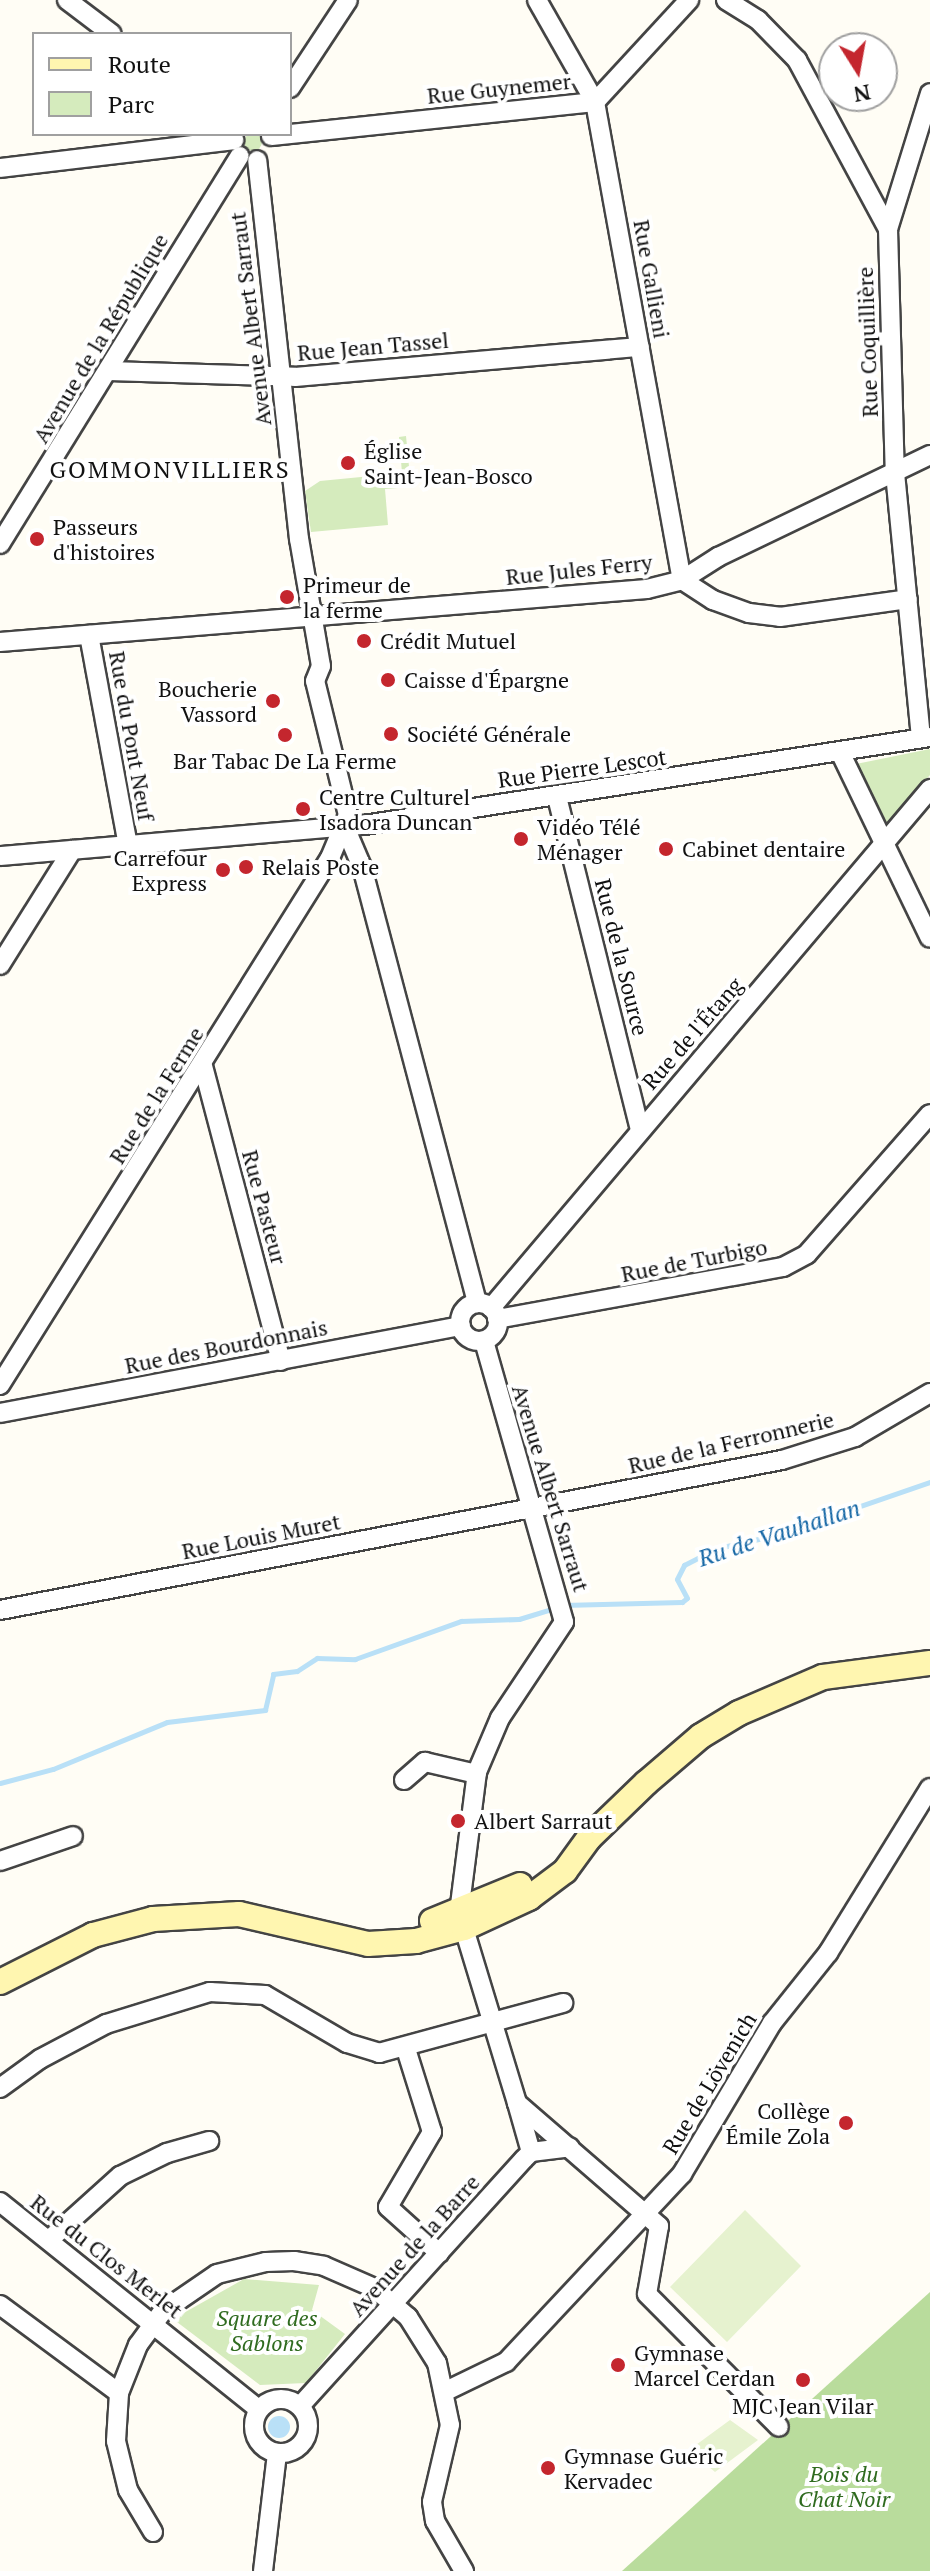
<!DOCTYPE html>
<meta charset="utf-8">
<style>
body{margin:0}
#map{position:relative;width:930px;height:2571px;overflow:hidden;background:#fffdf5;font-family:"PT Serif",serif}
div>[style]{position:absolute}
.green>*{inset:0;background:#d5ebbd}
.round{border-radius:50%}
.forest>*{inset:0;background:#b9dc9c}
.pitch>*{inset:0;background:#e6f2cf}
.water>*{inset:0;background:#b9e0f7}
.stream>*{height:5px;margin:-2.5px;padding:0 2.5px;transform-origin:2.5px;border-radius:2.5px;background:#b9e0f7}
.roads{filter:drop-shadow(2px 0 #444) drop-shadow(-2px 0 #444) drop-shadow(0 2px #444) drop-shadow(0 -2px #444)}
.minor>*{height:18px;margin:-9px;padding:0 9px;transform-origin:9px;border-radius:9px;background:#fff}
.minor>.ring{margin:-9px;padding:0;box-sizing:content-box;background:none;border:18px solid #fff;border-radius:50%}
.secondary>*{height:24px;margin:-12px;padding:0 12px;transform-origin:12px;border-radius:12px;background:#fff6b0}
.dots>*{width:22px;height:22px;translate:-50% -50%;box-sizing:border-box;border:4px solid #fff;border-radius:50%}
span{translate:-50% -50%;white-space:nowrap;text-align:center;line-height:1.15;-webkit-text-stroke:8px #fff;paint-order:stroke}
.street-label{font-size:22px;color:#111}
.poi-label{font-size:22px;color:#111}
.left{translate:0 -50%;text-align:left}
.right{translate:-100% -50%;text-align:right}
.park-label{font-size:22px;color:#2f6b1f;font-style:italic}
.neighbourhood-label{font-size:24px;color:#111;letter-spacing:2px}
.water-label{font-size:24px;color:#1768a6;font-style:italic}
.legend{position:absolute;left:32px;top:32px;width:260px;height:104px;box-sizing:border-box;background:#fff;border:2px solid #a0a0a0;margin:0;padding:10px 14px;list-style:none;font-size:24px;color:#111}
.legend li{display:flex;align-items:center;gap:16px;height:40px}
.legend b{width:40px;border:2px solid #a0a0a0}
.north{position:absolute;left:818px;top:32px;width:80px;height:80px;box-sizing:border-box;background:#fff;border:2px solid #a0a0a0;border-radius:50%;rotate:169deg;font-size:22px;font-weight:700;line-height:32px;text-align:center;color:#111}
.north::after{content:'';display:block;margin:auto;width:28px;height:36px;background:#c4262e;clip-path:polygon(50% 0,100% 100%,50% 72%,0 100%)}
</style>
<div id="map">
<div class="green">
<div class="round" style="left:244px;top:133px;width:18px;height:18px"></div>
<div style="clip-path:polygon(406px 436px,411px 487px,385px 489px,388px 525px,311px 532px,305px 491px,320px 481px,402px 473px,399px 437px)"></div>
<div style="clip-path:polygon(930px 749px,930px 775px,885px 825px,856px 764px)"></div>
<div style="clip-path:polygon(244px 2279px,319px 2285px,312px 2310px,345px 2334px,306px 2383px,260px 2385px,173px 2319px)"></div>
</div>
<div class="forest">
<div style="clip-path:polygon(930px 2292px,930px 2571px,622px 2571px)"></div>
</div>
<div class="pitch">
<div style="clip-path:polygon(745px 2210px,801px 2266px,727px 2342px,670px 2287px)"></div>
<div style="clip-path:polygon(730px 2420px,758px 2440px,715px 2472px,689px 2450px)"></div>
</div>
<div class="water">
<div class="round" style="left:268px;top:2416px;width:22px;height:22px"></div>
</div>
<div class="stream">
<div style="left:563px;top:1605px;width:119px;rotate:-1.4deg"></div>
<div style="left:682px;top:1602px;width:6px;rotate:-39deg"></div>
<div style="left:687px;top:1598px;width:21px;rotate:-118deg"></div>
<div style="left:677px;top:1579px;width:16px;rotate:-63deg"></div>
<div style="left:684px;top:1565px;width:38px;rotate:-27deg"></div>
<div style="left:718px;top:1548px;width:59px;rotate:-12.6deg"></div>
<div style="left:776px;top:1535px;width:163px;rotate:-19deg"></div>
<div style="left:0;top:1783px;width:55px;rotate:-14.8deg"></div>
<div style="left:53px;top:1769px;width:123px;rotate:-22.4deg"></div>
<div style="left:167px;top:1722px;width:99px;rotate:-7deg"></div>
<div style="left:265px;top:1710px;width:37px;rotate:-77deg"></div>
<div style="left:273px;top:1674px;width:24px;rotate:-7deg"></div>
<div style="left:297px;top:1671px;width:24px;rotate:-33deg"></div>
<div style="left:317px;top:1658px;width:38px;rotate:2deg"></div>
<div style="left:355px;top:1659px;width:113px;rotate:-19.7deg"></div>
<div style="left:461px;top:1621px;width:58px;rotate:-2deg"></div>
<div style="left:519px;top:1619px;width:37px;rotate:-17deg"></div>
</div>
<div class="roads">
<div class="minor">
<div style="left:67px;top:0;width:56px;rotate:37.1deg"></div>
<div style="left:537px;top:0;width:117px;rotate:60.4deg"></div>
<div style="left:595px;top:102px;width:486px;rotate:79.7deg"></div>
<div style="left:726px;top:0;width:38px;rotate:32deg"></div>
<div style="left:758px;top:20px;width:56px;rotate:45.7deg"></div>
<div style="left:797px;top:60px;width:192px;rotate:61.7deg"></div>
<div style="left:888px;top:229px;width:244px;rotate:88.4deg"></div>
<div style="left:895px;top:473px;width:265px;rotate:84.4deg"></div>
<div style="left:290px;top:88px;width:105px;rotate:-56.6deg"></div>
<div style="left:271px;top:136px;width:326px;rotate:-6deg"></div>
<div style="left:595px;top:102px;width:139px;rotate:-47.3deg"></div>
<div style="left:0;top:168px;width:236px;rotate:-6.8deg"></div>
<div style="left:888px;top:229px;width:142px;rotate:-72.8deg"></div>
<div style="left:109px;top:371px;width:186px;rotate:1.8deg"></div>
<div style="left:295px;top:377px;width:346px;rotate:-5deg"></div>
<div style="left:0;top:544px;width:456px;rotate:-58.3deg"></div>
<div style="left:682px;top:580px;width:37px;rotate:33deg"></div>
<div style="left:713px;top:600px;width:38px;rotate:20deg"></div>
<div style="left:749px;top:613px;width:31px;rotate:7deg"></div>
<div style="left:780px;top:617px;width:129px;rotate:-8deg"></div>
<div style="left:89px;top:635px;width:214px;rotate:79.5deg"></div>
<div style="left:0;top:642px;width:649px;rotate:-4.68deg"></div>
<div style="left:647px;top:589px;width:36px;rotate:-14deg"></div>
<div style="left:682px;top:580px;width:43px;rotate:-32.6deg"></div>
<div style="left:718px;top:557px;width:235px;rotate:-25.7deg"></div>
<div style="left:841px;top:754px;width:204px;rotate:64.2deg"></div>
<div style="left:557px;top:797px;width:342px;rotate:76deg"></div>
<div style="left:345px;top:827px;width:43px;rotate:67deg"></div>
<div style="left:362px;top:867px;width:451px;rotate:75.2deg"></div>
<div style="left:0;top:856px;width:365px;rotate:-4.9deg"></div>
<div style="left:364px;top:825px;width:573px;rotate:-8.84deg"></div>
<div style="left:0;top:965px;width:136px;rotate:-57.9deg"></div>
<div style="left:203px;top:1066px;width:305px;rotate:75.2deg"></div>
<div class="ring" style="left:460px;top:1303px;width:20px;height:20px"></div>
<div style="left:491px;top:1308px;width:680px;rotate:-49.77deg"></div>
<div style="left:497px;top:1319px;width:291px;rotate:-10.3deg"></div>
<div style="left:783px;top:1267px;width:27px;rotate:-28deg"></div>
<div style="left:807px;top:1254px;width:186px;rotate:-48.7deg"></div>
<div style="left:484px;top:1341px;width:292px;rotate:74.1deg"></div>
<div style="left:564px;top:1622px;width:115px;rotate:123.7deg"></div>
<div style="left:500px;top:1718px;width:59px;rotate:113.1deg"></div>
<div style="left:477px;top:1772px;width:141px;rotate:97.3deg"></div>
<div style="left:459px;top:1912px;width:200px;rotate:73.1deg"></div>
<div style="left:517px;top:2103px;width:188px;rotate:40.9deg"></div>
<div style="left:659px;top:2226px;width:69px;rotate:100deg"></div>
<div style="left:647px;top:2294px;width:187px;rotate:45.2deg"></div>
<div style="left:0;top:1385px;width:622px;rotate:-57.95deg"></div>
<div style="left:330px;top:858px;width:47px;rotate:-67.3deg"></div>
<div style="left:348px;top:815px;width:138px;rotate:-103.8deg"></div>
<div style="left:315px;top:681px;width:16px;rotate:-68deg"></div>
<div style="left:321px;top:666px;width:129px;rotate:-99.8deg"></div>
<div style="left:299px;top:539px;width:381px;rotate:-96.3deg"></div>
<div style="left:0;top:1413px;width:469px;rotate:-10.7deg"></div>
<div style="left:0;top:1610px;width:796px;rotate:-10.86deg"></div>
<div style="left:782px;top:1460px;width:77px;rotate:-17.5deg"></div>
<div style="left:855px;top:1437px;width:87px;rotate:-30.4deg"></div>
<div style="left:404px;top:1780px;width:28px;rotate:-41deg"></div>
<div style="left:425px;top:1762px;width:53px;rotate:13deg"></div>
<div style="left:0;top:1861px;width:77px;rotate:-18.9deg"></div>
<div style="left:406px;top:2049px;width:87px;rotate:72.6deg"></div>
<div style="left:432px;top:2132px;width:87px;rotate:120.4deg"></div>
<div style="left:388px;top:2207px;width:69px;rotate:42deg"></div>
<div style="left:0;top:2088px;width:49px;rotate:-35.9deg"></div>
<div style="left:40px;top:2059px;width:75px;rotate:-27.9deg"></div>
<div style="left:106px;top:2024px;width:109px;rotate:-17.1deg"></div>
<div style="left:210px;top:1992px;width:55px;rotate:3.1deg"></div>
<div style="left:265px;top:1995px;width:95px;rotate:30.3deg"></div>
<div style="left:347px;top:2043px;width:34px;rotate:17deg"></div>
<div style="left:379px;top:2053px;width:191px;rotate:-15.2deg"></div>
<div style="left:517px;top:2103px;width:51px;rotate:74.1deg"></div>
<div style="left:0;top:2202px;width:331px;rotate:38.7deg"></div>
<div style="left:49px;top:2240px;width:96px;rotate:-42deg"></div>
<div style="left:120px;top:2176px;width:52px;rotate:-26.1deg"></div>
<div style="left:167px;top:2153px;width:44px;rotate:-15.9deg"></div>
<div style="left:0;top:2305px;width:148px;rotate:36.5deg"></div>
<div style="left:446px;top:2391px;width:67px;rotate:-25.8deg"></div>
<div style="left:506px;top:2362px;width:258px;rotate:-46.9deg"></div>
<div style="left:682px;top:2174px;width:176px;rotate:-59.2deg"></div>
<div style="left:772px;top:2023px;width:90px;rotate:-51.3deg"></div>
<div style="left:828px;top:1953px;width:194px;rotate:-58.3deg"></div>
<div class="ring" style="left:254px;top:2399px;width:36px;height:36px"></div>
<div style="left:300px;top:2406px;width:333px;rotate:-47.8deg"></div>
<div style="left:524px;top:2159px;width:10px;rotate:-45deg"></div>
<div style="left:531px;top:2152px;width:39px;rotate:-7deg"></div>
<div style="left:153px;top:2532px;width:49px;rotate:-120.8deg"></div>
<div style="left:128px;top:2490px;width:50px;rotate:-103.8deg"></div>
<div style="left:116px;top:2441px;width:48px;rotate:-86.4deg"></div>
<div style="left:119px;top:2393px;width:52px;rotate:-68.4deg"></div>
<div style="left:138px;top:2345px;width:42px;rotate:-53.7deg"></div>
<div style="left:163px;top:2311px;width:65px;rotate:-34.4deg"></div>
<div style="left:217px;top:2274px;width:50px;rotate:-13.8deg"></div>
<div style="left:266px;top:2262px;width:28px;rotate:-2deg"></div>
<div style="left:294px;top:2261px;width:30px;rotate:9deg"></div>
<div style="left:324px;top:2266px;width:55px;rotate:23.7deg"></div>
<div style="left:374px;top:2288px;width:45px;rotate:40.5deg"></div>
<div style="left:408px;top:2317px;width:54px;rotate:57.8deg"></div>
<div style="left:437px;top:2363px;width:63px;rotate:78.2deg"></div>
<div style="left:450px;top:2425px;width:79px;rotate:103.2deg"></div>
<div style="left:432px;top:2502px;width:19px;rotate:81deg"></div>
<div style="left:435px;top:2521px;width:58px;rotate:59.9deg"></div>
<div style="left:263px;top:2571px;width:119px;rotate:-83.2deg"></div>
</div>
<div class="secondary">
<div style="left:432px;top:1921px;width:95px;rotate:-22.2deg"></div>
<div style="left:0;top:1982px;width:104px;rotate:-26.8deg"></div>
<div style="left:93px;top:1935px;width:62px;rotate:-14.9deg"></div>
<div style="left:153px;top:1919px;width:86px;rotate:-3.3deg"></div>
<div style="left:239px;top:1914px;width:132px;rotate:13.1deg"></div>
<div style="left:368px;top:1944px;width:48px;rotate:-3.6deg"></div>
<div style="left:416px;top:1941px;width:50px;rotate:-15.2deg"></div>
<div style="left:464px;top:1928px;width:72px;rotate:-24.8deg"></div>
<div style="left:529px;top:1898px;width:45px;rotate:-36.9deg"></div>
<div style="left:565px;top:1871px;width:41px;rotate:-54deg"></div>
<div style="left:589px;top:1838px;width:79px;rotate:-44deg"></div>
<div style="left:646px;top:1783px;width:72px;rotate:-40.5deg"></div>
<div style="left:701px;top:1736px;width:44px;rotate:-31.2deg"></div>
<div style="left:739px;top:1713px;width:91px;rotate:-23.2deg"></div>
<div style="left:823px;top:1677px;width:108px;rotate:-7.5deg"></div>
</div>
</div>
<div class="dots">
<div style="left:348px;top:463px;background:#c4262e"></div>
<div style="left:37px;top:539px;background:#c4262e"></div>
<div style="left:287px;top:597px;background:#c4262e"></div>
<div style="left:364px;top:641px;background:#c4262e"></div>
<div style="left:388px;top:680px;background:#c4262e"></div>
<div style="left:273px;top:701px;background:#c4262e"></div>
<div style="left:391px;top:734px;background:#c4262e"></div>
<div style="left:285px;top:735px;background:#c4262e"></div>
<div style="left:303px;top:809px;background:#c4262e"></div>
<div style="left:521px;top:839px;background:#c4262e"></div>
<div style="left:666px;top:849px;background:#c4262e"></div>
<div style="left:246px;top:867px;background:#c4262e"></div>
<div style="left:223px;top:870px;background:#c4262e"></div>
<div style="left:458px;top:1821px;background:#c4262e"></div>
<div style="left:846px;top:2123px;background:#c4262e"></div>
<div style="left:618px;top:2365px;background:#c4262e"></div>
<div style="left:803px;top:2380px;background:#c4262e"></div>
<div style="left:548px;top:2468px;background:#c4262e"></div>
</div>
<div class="street-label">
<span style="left:499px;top:88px;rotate:-6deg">Rue Guynemer</span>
<span style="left:652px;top:279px;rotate:80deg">Rue Gallieni</span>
<span style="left:250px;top:319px;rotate:-97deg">Avenue Albert Sarraut</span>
<span style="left:100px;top:338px;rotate:-59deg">Avenue de la République</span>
<span style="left:867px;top:342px;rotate:-92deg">Rue Coquillière</span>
<span style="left:373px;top:346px;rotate:-5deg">Rue Jean Tassel</span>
<span style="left:579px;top:569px;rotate:-6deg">Rue Jules Ferry</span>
<span style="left:132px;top:736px;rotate:80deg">Rue du Pont Neuf</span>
<span style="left:582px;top:768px;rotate:-8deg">Rue Pierre Lescot</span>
<span style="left:622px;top:957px;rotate:76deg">Rue de la Source</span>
<span style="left:692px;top:1033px;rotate:-49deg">Rue de l'Étang</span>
<span style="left:156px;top:1095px;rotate:-58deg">Rue de la Ferme</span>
<span style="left:265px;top:1207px;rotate:75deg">Rue Pasteur</span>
<span style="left:694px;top:1260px;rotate:-11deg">Rue de Turbigo</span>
<span style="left:226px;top:1346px;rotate:-11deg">Rue des Bourdonnais</span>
<span style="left:731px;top:1442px;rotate:-13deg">Rue de la Ferronnerie</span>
<span style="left:551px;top:1488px;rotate:73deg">Avenue Albert Sarraut</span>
<span style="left:261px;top:1536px;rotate:-11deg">Rue Louis Muret</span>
<span style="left:709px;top:2083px;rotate:-59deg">Rue de Lövenich</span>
<span style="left:414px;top:2245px;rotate:-48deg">Avenue de la Barre</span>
<span style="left:107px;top:2256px;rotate:38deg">Rue du Clos Merlet</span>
</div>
<div class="poi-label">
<span class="left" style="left:364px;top:463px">Église<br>Saint-Jean-Bosco</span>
<span class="left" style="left:53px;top:539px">Passeurs<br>d'histoires</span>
<span class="left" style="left:303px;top:597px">Primeur de<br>la ferme</span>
<span class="left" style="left:380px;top:641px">Crédit Mutuel</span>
<span class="left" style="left:404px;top:680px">Caisse d'Épargne</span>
<span class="right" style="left:257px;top:701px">Boucherie<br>Vassord</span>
<span class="left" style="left:407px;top:734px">Société Générale</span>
<span style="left:285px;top:761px">Bar Tabac De La Ferme</span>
<span class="left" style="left:319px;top:809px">Centre Culturel<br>Isadora Duncan</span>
<span class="left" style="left:537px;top:839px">Vidéo Télé<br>Ménager</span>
<span class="left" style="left:682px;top:849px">Cabinet dentaire</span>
<span class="right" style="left:207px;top:870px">Carrefour<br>Express</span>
<span class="left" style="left:262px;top:867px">Relais Poste</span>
<span class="left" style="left:474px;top:1821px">Albert Sarraut</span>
<span class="right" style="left:830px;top:2123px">Collège<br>Émile Zola</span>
<span class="left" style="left:634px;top:2365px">Gymnase<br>Marcel Cerdan</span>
<span style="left:803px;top:2406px">MJC Jean Vilar</span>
<span class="left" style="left:564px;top:2468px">Gymnase Guéric<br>Kervadec</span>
</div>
<div class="park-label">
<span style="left:267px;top:2330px">Square des<br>Sablons</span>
<span style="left:844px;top:2486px">Bois du<br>Chat Noir</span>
</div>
<div class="neighbourhood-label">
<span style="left:170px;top:470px">GOMMONVILLIERS</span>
</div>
<div class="water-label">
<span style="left:779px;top:1533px;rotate:-18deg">Ru de Vauhallan</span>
</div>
<ul class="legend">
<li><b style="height:10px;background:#fff6b0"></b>Route</li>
<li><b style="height:22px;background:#d5ebbd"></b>Parc</li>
</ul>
<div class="north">N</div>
</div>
